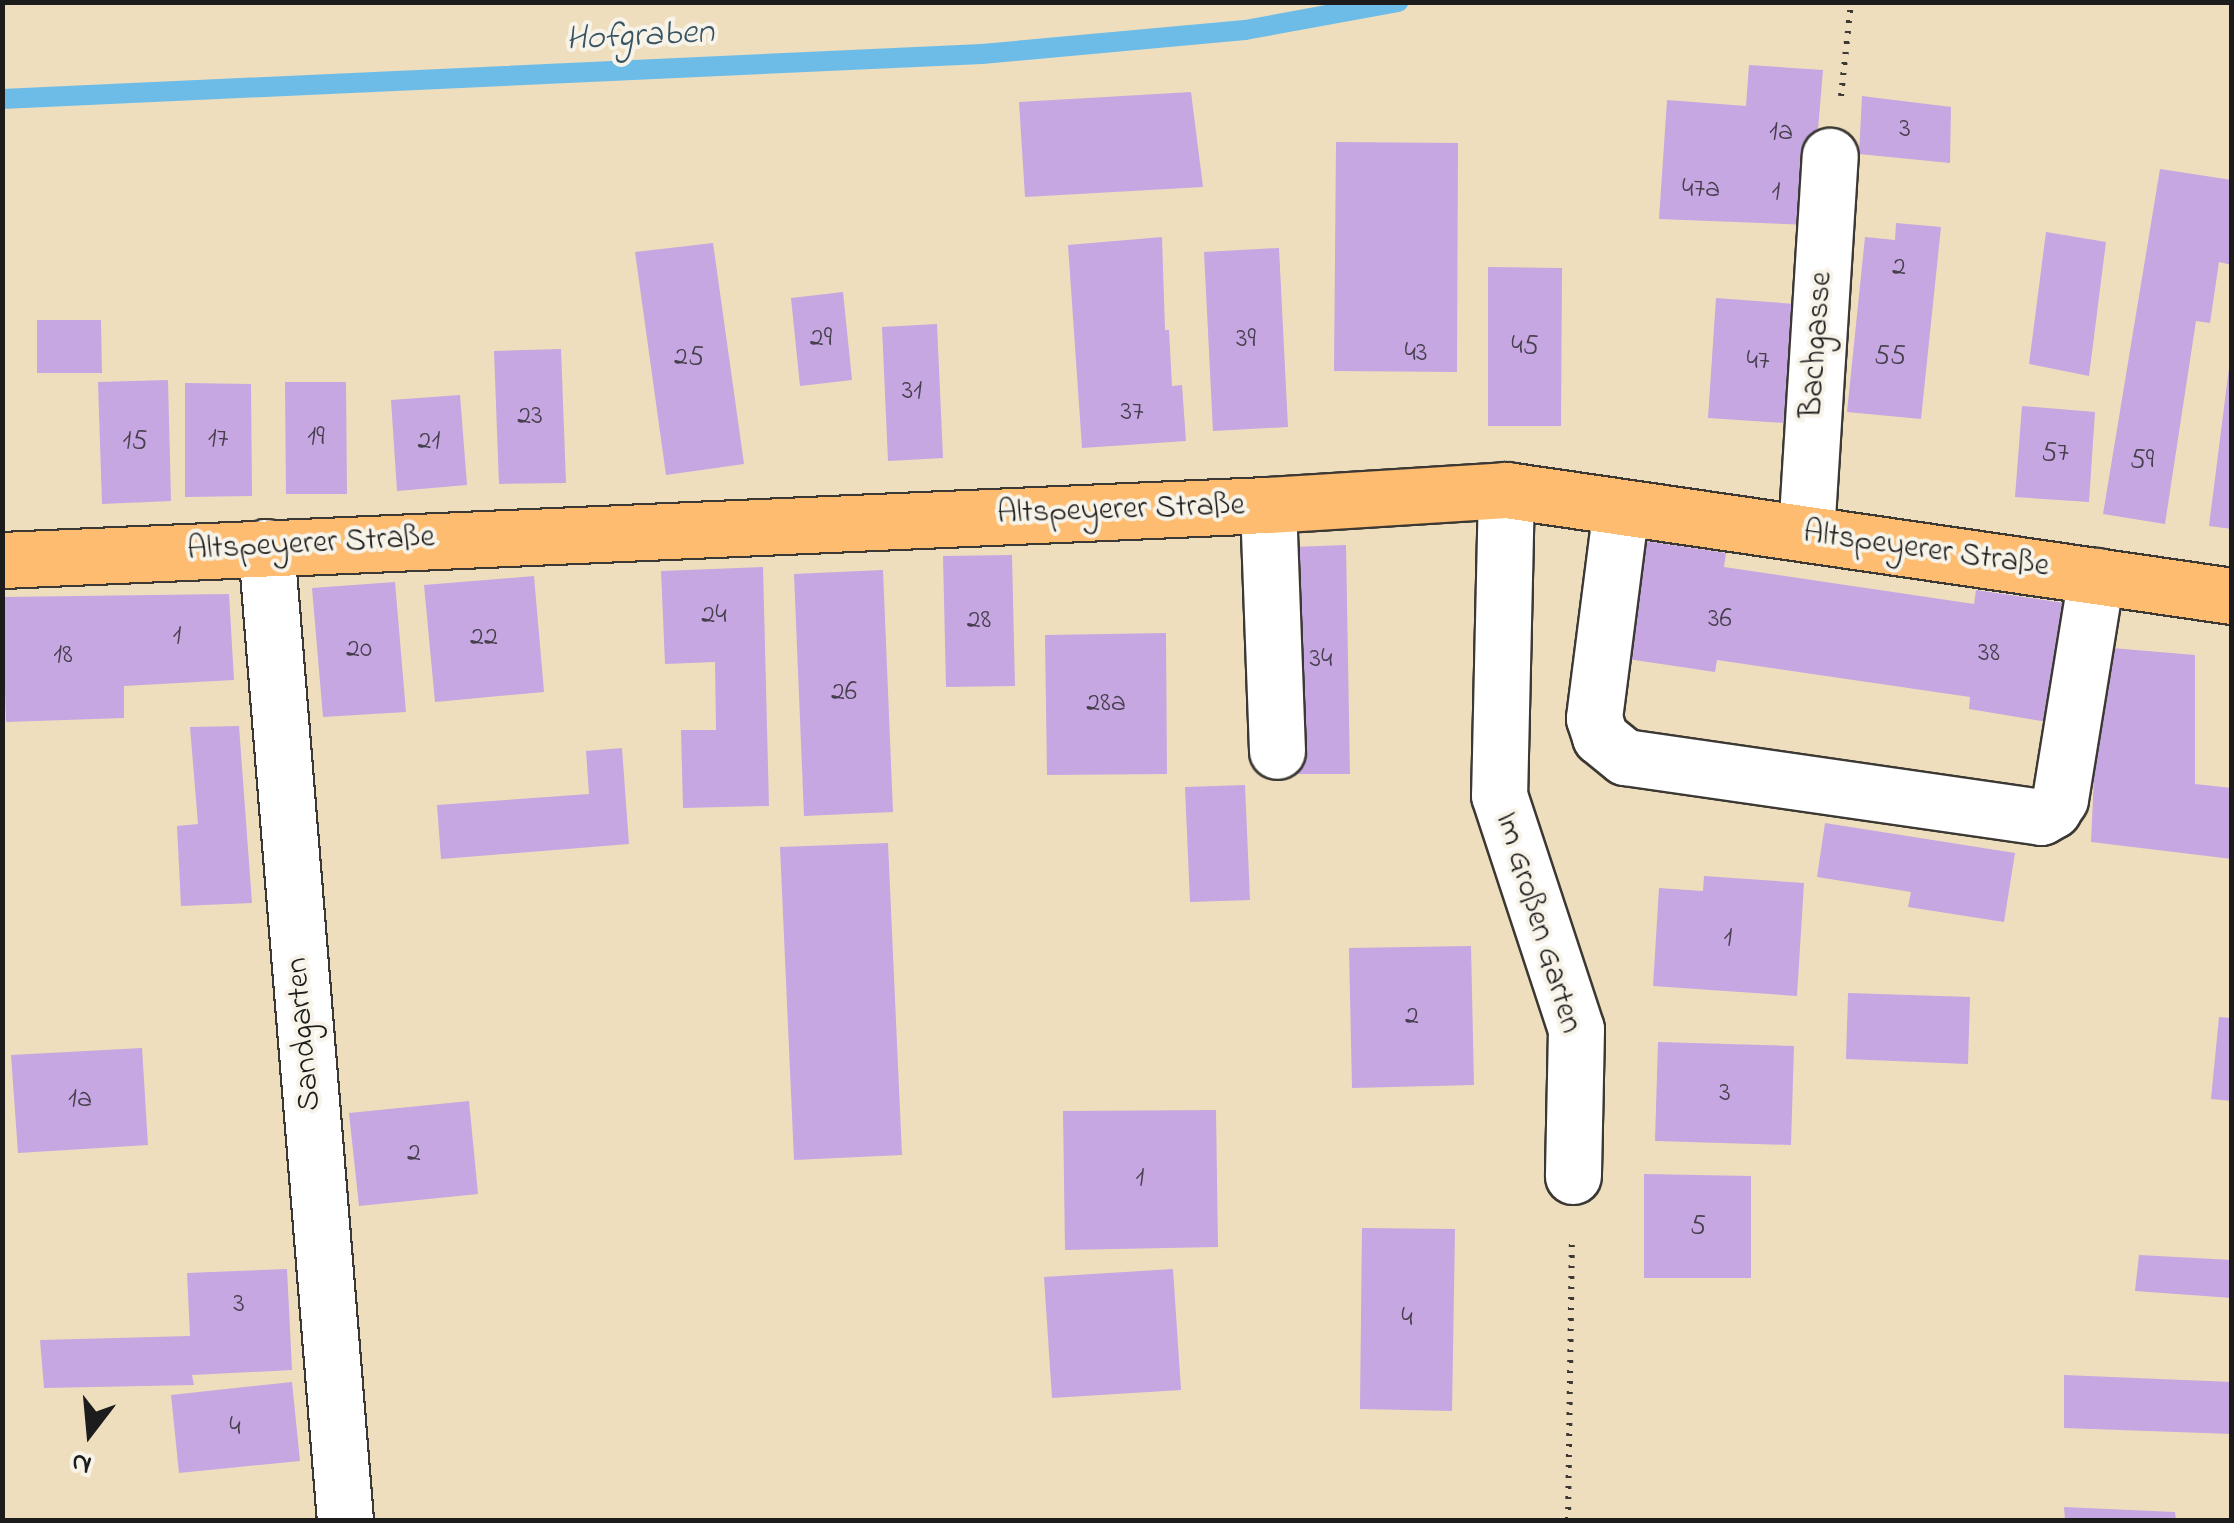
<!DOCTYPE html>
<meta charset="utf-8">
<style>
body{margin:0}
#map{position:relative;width:2234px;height:1523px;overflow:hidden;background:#efdebd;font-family:"Indie Flower",sans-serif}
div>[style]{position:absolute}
.stream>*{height:20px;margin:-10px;padding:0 10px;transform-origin:10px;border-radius:10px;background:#6dbce8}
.building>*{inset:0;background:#c6a7e1}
.path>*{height:6px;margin-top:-3px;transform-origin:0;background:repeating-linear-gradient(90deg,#3c3934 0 2.5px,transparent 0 10.5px)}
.roads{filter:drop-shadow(2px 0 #3c3934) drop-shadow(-2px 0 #3c3934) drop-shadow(0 2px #3c3934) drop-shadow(0 -2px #3c3934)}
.minor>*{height:55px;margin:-27.5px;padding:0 27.5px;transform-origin:27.5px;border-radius:27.5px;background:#fff}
.major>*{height:55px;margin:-27.5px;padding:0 27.5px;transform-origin:27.5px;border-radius:27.5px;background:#fdbc70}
span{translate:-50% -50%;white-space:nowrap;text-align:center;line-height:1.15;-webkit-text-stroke:8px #f7f3e8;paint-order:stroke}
.number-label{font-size:28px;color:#463f4d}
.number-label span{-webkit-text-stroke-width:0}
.street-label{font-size:32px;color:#1c1c1c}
.water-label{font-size:35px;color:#385463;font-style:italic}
.frame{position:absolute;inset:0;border:5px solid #1c1c1c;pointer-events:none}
.north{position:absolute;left:40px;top:1383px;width:100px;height:100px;-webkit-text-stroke:8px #f7f3e8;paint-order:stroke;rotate:196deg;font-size:28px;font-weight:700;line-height:40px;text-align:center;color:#1c1c1c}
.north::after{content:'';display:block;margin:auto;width:35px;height:45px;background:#1c1c1c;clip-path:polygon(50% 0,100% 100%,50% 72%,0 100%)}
</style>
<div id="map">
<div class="stream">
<div style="left:2px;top:99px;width:981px;rotate:-2.63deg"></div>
<div style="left:982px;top:54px;width:264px;rotate:-5.2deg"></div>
<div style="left:1245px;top:30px;width:156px;rotate:-10.4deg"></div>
</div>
<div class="building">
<div style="clip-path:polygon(1749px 65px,1823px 70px,1810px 225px,1659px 219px,1667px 100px,1746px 106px)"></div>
<div style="clip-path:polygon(1191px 92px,1203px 187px,1025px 197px,1019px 102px)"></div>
<div style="clip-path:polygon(1862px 96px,1951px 107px,1950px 163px,1859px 154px)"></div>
<div style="clip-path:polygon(1336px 142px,1458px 143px,1457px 372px,1334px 371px)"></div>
<div style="clip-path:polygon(2160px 169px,2232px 180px,2232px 265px,2219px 262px,2210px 323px,2196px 321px,2165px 524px,2103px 514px)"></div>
<div style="clip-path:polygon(1896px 223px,1941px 227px,1921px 419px,1847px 412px,1865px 237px,1895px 240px)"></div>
<div style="clip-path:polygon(2046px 232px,2106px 242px,2089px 376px,2029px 364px)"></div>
<div style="clip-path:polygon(1162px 237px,1165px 330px,1169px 330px,1172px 386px,1182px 385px,1186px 441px,1082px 448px,1068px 245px)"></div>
<div style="clip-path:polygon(713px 243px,744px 464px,666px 475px,635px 252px)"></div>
<div style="clip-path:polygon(1279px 248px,1288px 427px,1213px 431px,1204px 252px)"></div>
<div style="clip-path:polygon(1488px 267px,1562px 268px,1561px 426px,1488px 426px)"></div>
<div style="clip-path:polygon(843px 292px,852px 380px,800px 386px,791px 298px)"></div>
<div style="clip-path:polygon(1716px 298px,1808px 305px,1800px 424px,1708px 418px)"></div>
<div style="clip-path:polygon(37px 320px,101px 320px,102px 373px,37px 373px)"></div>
<div style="clip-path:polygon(937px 324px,943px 458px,888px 461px,882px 327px)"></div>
<div style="clip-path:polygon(561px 349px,566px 483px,499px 484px,494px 351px)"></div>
<div style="clip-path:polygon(2229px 368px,2232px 368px,2232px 529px,2209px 526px)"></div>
<div style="clip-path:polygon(168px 380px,171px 501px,102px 504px,98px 382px)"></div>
<div style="clip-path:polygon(285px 382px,346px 382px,347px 494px,286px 494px)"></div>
<div style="clip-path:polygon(185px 383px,251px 384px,252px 496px,185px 497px)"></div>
<div style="clip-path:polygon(460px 395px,467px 485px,397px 491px,391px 400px)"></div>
<div style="clip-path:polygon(2022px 406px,2095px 412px,2089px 502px,2015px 497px)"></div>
<div style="clip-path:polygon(1639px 540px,1726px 553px,1724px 567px,1974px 604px,1976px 590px,2072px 604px,2054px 723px,1969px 709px,1970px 697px,1717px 660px,1715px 672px,1621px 658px)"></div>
<div style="clip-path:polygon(1346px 545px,1350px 774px,1295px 774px,1292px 547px)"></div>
<div style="clip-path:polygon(1012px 555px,1015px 686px,946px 687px,943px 556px)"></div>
<div style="clip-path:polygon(763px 567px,769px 806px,683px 808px,681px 730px,716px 730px,715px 662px,665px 664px,661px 571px)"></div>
<div style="clip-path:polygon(883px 570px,893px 812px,804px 816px,794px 574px)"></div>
<div style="clip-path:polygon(534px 576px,544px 692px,435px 702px,424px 585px)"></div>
<div style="clip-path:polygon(395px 582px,406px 712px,323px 717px,312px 588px)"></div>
<div style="clip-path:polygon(229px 594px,234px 680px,124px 686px,124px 718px,6px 722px,2px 597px)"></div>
<div style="clip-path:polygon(1166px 633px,1167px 774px,1047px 775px,1045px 635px)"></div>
<div style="clip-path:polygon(2100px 647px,2195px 655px,2195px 784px,2232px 788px,2232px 859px,2091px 842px)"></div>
<div style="clip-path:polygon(239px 726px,252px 903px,181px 906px,177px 826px,198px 824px,190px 727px)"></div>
<div style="clip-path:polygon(622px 748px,629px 844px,441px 859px,437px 805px,589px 794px,586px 751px)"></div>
<div style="clip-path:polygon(1245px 785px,1250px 900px,1190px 902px,1185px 787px)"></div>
<div style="clip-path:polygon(1825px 823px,2015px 853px,2004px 922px,1908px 907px,1911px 892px,1817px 877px)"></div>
<div style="clip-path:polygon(888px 843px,902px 1155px,794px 1160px,780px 847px)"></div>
<div style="clip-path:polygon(1704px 876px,1804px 883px,1797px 996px,1653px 986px,1659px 888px,1703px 891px)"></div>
<div style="clip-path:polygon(1471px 946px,1474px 1085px,1352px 1088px,1349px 948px)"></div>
<div style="clip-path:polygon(1848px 993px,1970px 997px,1968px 1064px,1846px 1059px)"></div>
<div style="clip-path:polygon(2219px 1017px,2232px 1018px,2232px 1101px,2211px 1099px)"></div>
<div style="clip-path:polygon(1658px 1042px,1794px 1046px,1791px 1145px,1655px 1141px)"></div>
<div style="clip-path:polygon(142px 1048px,148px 1145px,18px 1153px,11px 1055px)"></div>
<div style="clip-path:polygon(469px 1101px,478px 1194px,359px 1206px,349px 1113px)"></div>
<div style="clip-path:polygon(1216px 1110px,1218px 1247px,1065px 1250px,1063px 1111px)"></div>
<div style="clip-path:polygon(1644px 1174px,1751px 1176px,1751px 1278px,1644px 1278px)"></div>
<div style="clip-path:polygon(1362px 1228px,1455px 1229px,1452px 1411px,1360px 1409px)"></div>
<div style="clip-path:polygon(2139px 1255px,2232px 1260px,2232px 1298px,2135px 1291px)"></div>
<div style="clip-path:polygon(287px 1269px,292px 1370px,192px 1375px,194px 1385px,44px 1388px,40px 1340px,190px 1336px,187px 1273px)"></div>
<div style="clip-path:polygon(1173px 1269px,1181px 1390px,1052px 1398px,1044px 1277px)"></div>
<div style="clip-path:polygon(2064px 1375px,2232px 1382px,2232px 1434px,2064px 1428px)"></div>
<div style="clip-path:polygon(292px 1382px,300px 1461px,179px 1473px,171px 1395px)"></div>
<div style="clip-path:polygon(2064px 1507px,2175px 1512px,2176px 1520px,2065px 1520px)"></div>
</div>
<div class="path">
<div style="left:1841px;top:96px;width:95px;rotate:-83.9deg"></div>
<div style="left:1568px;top:1520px;width:283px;rotate:-89.2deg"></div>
</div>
<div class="roads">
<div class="minor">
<div style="left:1506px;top:490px;width:305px;rotate:91.3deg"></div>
<div style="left:1499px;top:795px;width:246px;rotate:71.8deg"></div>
<div style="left:1576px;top:1029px;width:147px;rotate:91.2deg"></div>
<div style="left:1268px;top:505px;width:246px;rotate:87.9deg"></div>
<div style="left:1621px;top:507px;width:213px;rotate:97.3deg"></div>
<div style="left:1594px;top:718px;width:20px;rotate:72deg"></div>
<div style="left:1600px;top:737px;width:32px;rotate:39deg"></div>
<div style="left:1625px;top:757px;width:420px;rotate:8.2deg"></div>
<div style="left:2041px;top:817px;width:14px;rotate:-30deg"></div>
<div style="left:2053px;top:810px;width:13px;rotate:-58deg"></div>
<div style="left:2060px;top:799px;width:226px;rotate:-80.8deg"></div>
<div style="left:1806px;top:533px;width:378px;rotate:-86.4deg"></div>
<div style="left:266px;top:547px;width:976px;rotate:85.36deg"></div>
</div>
<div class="major">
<div style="left:2px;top:560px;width:1267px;rotate:-2.49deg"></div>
<div style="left:1268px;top:505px;width:238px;rotate:-3.6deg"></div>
<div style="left:1506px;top:490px;width:734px;rotate:8.31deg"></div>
</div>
</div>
<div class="number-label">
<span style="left:1905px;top:130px">3</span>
<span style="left:1781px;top:133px">1a</span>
<span style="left:1701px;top:190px">47a</span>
<span style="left:1776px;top:193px">1</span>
<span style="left:1899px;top:268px">2</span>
<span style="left:821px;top:339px">29</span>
<span style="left:1246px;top:340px">39</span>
<span style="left:1525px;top:347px">45</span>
<span style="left:1416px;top:354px">43</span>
<span style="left:1890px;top:357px">55</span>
<span style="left:689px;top:358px">25</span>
<span style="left:1758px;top:362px">47</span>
<span style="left:912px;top:392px">31</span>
<span style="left:1132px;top:413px">37</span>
<span style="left:530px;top:417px">23</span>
<span style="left:316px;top:438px">19</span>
<span style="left:218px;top:440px">17</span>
<span style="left:135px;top:442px">15</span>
<span style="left:429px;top:442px">21</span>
<span style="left:2055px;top:454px">57</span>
<span style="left:2142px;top:461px">59</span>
<span style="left:714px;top:616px">24</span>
<span style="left:1720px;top:620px">36</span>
<span style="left:979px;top:621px">28</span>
<span style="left:177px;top:637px">1</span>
<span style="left:484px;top:638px">22</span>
<span style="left:359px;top:650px">20</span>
<span style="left:1989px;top:654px">38</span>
<span style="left:63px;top:656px">18</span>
<span style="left:1321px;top:660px">34</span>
<span style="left:844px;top:693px">26</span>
<span style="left:1106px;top:704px">28a</span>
<span style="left:1728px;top:939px">1</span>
<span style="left:1412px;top:1017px">2</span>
<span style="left:1725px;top:1094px">3</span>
<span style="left:80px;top:1100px">1a</span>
<span style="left:414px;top:1154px">2</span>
<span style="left:1140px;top:1179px">1</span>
<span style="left:1698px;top:1227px">5</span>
<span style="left:239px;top:1305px">3</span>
<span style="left:1407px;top:1319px">4</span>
<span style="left:235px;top:1428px">4</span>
</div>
<div class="street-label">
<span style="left:1818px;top:345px;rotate:-86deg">Bachgasse</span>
<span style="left:1121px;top:511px;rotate:-2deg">Altspeyerer Straße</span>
<span style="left:311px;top:545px;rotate:-3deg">Altspeyerer Straße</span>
<span style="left:1926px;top:551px;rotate:8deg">Altspeyerer Straße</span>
<span style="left:1537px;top:923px;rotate:73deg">Im Großen Garten</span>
<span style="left:305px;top:1034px;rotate:-95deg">Sandgarten</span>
</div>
<div class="water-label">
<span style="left:640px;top:37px;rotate:-3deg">Hofgraben</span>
</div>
<div class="frame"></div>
<div class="north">N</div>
</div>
